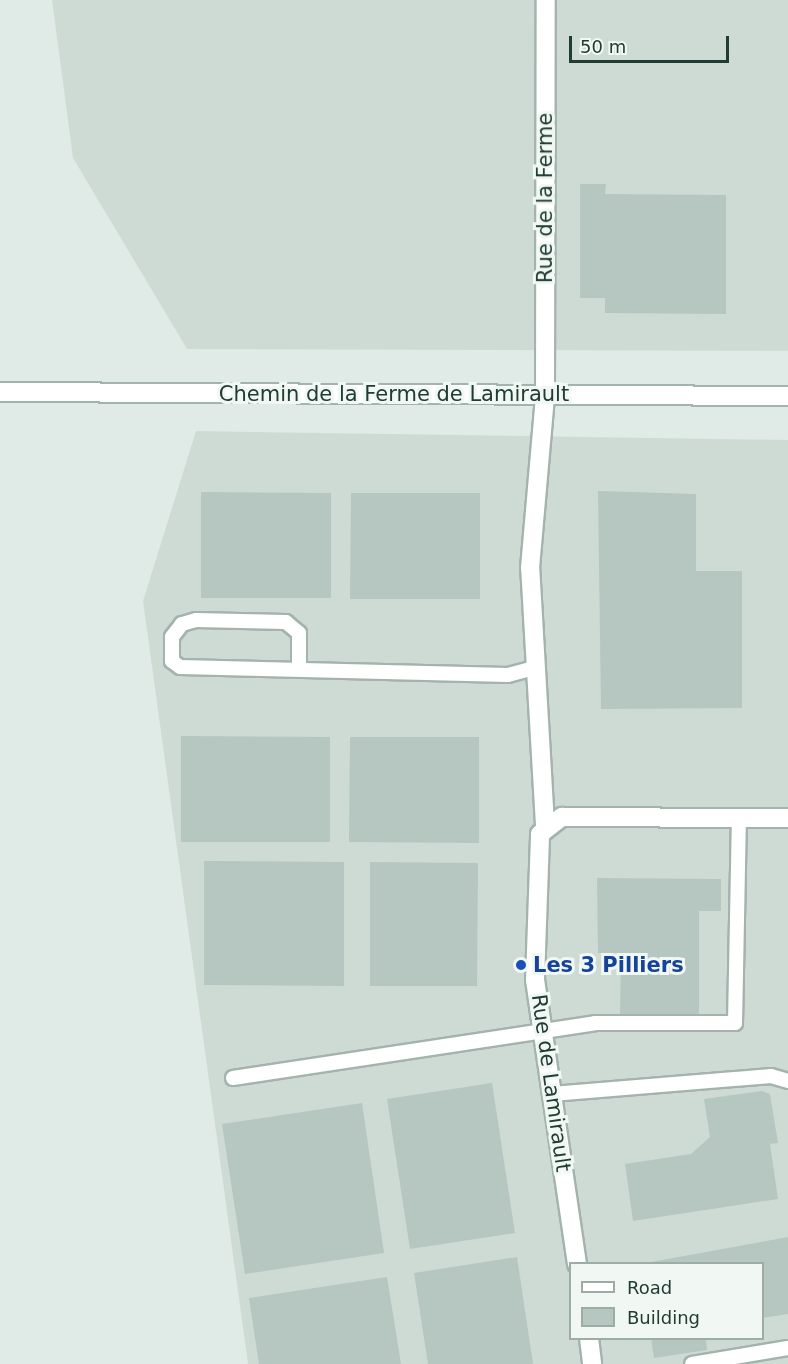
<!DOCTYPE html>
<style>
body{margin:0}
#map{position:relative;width:788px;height:1364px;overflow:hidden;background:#e0ebe7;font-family:"DejaVu Sans",sans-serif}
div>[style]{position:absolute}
.built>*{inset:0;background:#cedbd5}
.building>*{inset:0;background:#b6c6c0}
.roads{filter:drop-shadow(2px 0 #a3b3ae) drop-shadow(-2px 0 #a3b3ae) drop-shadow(0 2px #a3b3ae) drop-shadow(0 -2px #a3b3ae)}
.service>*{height:14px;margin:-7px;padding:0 7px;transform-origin:7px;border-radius:7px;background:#fff}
.minor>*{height:18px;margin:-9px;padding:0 9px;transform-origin:9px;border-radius:9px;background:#fff}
.dots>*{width:16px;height:16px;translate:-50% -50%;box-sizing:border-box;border:3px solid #f1f8f4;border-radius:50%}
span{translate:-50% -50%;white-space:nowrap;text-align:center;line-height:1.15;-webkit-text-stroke:6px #f1f8f4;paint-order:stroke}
.street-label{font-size:21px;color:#213b35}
.transit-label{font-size:21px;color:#164399;font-weight:700}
.left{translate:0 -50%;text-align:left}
.legend{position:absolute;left:569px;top:1262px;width:195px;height:78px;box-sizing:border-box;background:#f1f8f4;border:2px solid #9eaca8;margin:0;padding:8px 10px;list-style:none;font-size:18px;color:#213b35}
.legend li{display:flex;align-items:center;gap:12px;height:30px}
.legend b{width:30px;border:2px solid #9eaca8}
.scale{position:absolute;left:569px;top:36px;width:160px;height:27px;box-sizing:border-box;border:3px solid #213b35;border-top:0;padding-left:8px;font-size:18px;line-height:21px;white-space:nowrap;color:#213b35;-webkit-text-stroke:4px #f1f8f4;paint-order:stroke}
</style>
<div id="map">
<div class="built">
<div style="clip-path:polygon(52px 0,788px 0,788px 351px,187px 349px,73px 158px)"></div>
<div style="clip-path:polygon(evenodd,196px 431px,788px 440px,788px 1364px,248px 1364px,143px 601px,196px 431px,570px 1264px,762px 1264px,762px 1338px,570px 1338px,570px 1264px)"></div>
</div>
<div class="building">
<div style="clip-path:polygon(580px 184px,606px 184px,605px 194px,726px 195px,726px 314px,605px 313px,605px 298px,580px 298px)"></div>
<div style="clip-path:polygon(598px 491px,696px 494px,696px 571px,742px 571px,742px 708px,601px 709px)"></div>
<div style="clip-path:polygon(201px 492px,331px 493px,331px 598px,201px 598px)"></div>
<div style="clip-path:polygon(351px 493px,480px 493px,480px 599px,350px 599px)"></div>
<div style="clip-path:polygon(181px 736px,330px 737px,330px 842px,181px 842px)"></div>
<div style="clip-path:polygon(350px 737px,479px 737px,479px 843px,349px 842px)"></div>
<div style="clip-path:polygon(204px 861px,344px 862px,344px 986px,204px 985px)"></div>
<div style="clip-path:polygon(370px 862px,478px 863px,477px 986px,370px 986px)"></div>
<div style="clip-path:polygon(597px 878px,721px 879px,721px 911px,699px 911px,699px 1015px,620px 1015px,621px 953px,598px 953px)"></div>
<div style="clip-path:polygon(492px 1083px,515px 1233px,410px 1249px,387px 1099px)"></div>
<div style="clip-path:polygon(762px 1091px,770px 1094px,778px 1143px,770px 1144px,778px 1199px,633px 1221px,625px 1164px,691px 1154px,710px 1137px,704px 1099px)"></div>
<div style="clip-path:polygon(362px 1103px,384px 1253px,245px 1274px,222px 1124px)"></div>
<div style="clip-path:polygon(788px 1237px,788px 1314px,762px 1318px,762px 1264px,640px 1264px)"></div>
<div style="clip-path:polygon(517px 1257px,533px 1364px,428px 1364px,414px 1273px)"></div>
<div style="clip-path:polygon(387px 1277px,401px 1364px,259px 1364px,249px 1298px)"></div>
<div style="clip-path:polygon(651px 1338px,706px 1338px,707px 1350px,654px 1358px)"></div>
</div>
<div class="roads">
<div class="service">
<div style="left:299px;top:669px;width:36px;rotate:-90deg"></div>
<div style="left:299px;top:633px;width:17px;rotate:-140deg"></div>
<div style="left:286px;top:622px;width:90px;rotate:-178.7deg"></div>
<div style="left:196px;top:620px;width:15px;rotate:164deg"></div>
<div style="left:182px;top:624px;width:16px;rotate:128deg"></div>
<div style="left:172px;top:637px;width:24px;rotate:90deg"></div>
<div style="left:172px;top:661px;width:10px;rotate:37deg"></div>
<div style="left:180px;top:667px;width:328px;rotate:1.4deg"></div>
<div style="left:508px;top:675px;width:27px;rotate:-15deg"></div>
<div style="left:233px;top:1078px;width:366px;rotate:-8.6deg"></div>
<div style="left:595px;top:1023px;width:140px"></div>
<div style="left:735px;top:1023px;width:205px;rotate:-88.9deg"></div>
<div style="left:552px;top:1094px;width:220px;rotate:-4.7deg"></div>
<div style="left:771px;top:1076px;width:18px;rotate:16deg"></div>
<div style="left:692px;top:1364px;width:97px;rotate:-9.5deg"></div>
</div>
<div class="minor">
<div style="left:0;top:392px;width:788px;rotate:0.29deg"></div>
<div style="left:545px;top:825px;width:257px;rotate:-93.3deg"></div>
<div style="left:530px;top:568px;width:174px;rotate:-85deg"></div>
<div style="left:545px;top:395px;width:395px;rotate:-89.9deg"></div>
<div style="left:577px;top:1264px;width:287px;rotate:-98.4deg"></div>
<div style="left:535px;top:980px;width:146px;rotate:-88deg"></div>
<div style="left:540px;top:834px;width:28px;rotate:-38deg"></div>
<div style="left:562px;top:817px;width:226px;rotate:0.3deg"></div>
<div style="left:589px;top:1338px;width:26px;rotate:83deg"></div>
</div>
</div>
<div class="dots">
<div style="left:521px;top:965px;background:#1a4fb4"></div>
</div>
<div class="street-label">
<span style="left:545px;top:198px;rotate:-90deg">Rue de la Ferme</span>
<span style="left:394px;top:394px">Chemin de la Ferme de Lamirault</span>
<span style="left:551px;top:1083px;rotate:82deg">Rue de Lamirault</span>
</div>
<div class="transit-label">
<span class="left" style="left:533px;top:965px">Les 3 Pilliers</span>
</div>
<ul class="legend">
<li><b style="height:8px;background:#fff"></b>Road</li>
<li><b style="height:16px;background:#b6c6c0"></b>Building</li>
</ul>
<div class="scale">50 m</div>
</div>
